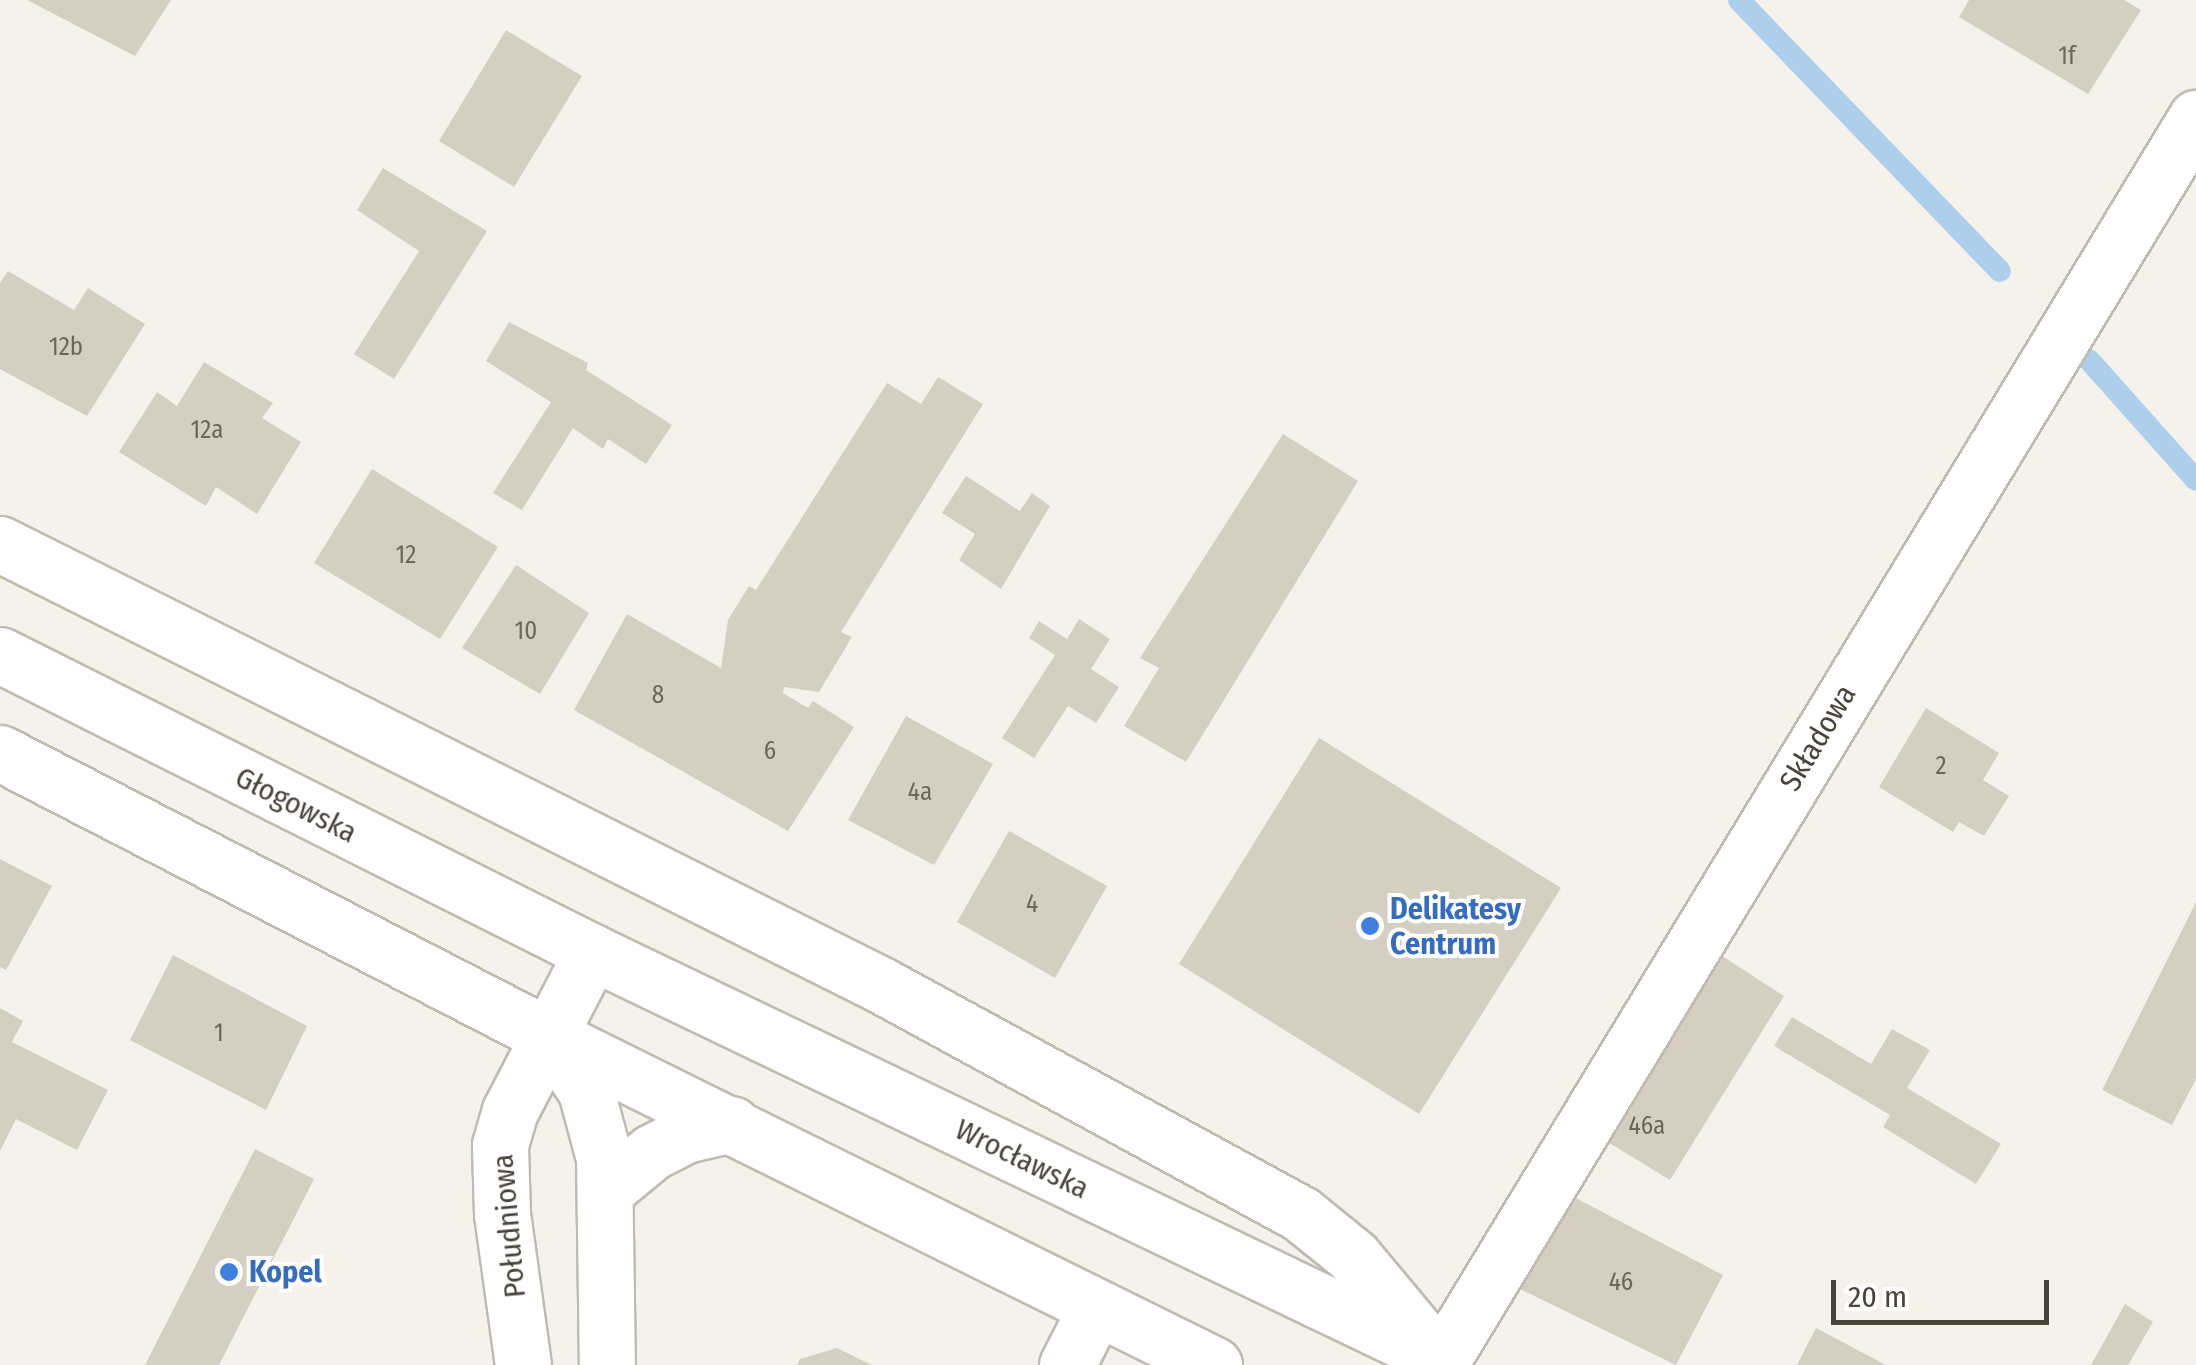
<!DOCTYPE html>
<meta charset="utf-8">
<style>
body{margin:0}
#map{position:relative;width:2196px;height:1365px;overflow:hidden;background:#f5f2ec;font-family:"Fira Sans Condensed",sans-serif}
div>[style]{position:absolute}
.stream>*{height:22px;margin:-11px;padding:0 11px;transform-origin:11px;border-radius:11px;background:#aecfec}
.building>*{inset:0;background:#d5cfc2}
.roads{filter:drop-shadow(2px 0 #c0bbaf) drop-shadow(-2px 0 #c0bbaf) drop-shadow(0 2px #c0bbaf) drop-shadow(0 -2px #c0bbaf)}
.minor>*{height:55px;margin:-27.5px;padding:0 27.5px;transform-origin:27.5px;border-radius:27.5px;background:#fff}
.dots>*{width:28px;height:28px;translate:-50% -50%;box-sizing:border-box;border:5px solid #fff;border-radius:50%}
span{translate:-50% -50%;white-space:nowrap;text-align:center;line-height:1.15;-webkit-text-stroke:8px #fff;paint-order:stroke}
.number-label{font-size:25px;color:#6c675c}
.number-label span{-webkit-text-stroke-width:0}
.street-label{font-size:30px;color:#49443a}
.shop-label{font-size:30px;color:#366cbe;font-weight:700}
.left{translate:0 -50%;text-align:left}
.scale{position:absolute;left:1831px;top:1280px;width:218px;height:45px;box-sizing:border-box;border:5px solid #49443a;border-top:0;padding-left:12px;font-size:30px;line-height:35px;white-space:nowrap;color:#49443a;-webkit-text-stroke:8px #fff;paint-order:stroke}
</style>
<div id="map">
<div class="stream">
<div style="left:1739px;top:0;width:376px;rotate:46.1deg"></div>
<div style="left:2090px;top:361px;width:159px;rotate:48.3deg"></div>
</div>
<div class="building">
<div style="clip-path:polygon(27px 0,171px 0,135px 56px)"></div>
<div style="clip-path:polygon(1969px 0,2124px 0,2141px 10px,2088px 94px,1959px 17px)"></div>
<div style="clip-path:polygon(506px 30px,582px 76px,514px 187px,439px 141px)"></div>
<div style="clip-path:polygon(383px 168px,487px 231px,394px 379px,354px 354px,419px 251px,357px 210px)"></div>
<div style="clip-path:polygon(8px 271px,74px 310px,88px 288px,145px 324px,87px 416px,0 369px,0 283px)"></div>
<div style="clip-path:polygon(509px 322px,588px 363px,586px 370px,672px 425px,646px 464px,608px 439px,603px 449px,573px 428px,522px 510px,493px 493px,551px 402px,486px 361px)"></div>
<div style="clip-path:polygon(204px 362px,273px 403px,262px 418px,301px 442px,257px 514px,216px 487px,206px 506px,119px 452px,157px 392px,177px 406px)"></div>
<div style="clip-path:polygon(938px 377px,983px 404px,841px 632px,852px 637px,819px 692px,784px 687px,783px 693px,808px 708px,813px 701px,854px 727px,788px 831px,574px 710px,627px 614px,721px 668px,728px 620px,749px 586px,756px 590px,887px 383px,921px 404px)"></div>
<div style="clip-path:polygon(1283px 434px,1358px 481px,1186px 762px,1124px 726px,1159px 668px,1140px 658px)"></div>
<div style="clip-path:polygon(372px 469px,498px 547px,440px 639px,314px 563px)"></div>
<div style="clip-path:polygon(966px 476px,1020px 511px,1032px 493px,1050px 506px,1001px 589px,959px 560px,975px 534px,942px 513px)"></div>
<div style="clip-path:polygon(516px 565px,589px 613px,540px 694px,462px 648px)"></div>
<div style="clip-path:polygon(1079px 619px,1110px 639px,1091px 669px,1119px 687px,1096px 723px,1068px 706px,1034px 758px,1002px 738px,1055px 655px,1029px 638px,1039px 621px,1067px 639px)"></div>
<div style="clip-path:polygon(1926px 708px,1999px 753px,1983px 780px,2009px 796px,1984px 836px,1959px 822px,1953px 832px,1879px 787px)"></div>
<div style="clip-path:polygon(906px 716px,993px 764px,934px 865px,848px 820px)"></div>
<div style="clip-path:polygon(1319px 738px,1561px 888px,1419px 1114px,1179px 964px)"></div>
<div style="clip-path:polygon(1009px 831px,1107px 886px,1055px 978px,957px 922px)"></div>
<div style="clip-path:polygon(0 859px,52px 886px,6px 970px,0 967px)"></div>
<div style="clip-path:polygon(2196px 902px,2196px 1079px,2172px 1125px,2102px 1090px)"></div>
<div style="clip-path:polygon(1713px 950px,1784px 996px,1670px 1180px,1598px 1136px)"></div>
<div style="clip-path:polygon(173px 955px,307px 1026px,266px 1110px,130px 1040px)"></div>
<div style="clip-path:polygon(0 1008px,23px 1021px,12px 1042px,108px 1090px,77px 1150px,16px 1119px,0 1151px)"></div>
<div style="clip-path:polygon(1792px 1017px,1871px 1064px,1892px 1029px,1930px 1050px,1907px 1088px,2001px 1144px,1976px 1184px,1883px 1127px,1890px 1115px,1774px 1046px)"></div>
<div style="clip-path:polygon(255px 1149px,314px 1179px,219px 1365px,145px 1365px)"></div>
<div style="clip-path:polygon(1568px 1194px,1723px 1275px,1676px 1365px,1520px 1289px)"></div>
<div style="clip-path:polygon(2125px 1304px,2153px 1322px,2128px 1365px,2091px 1365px)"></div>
<div style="clip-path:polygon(1816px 1328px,1886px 1365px,1797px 1365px)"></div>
<div style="clip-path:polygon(837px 1348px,872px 1365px,797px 1365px,800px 1359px)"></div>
</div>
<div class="roads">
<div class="minor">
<div style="left:0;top:544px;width:985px;rotate:26.59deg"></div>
<div style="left:881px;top:985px;width:478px;rotate:28.6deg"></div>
<div style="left:1301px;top:1214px;width:67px;rotate:38.9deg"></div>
<div style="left:1353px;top:1256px;width:134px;rotate:50.1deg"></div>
<div style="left:0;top:655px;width:662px;rotate:26.64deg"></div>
<div style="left:592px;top:952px;width:920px;rotate:25.62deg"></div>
<div style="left:0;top:753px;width:618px;rotate:27.27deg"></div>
<div style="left:549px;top:1036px;width:742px;rotate:26.32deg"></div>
<div style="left:550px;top:1037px;width:65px;rotate:56.3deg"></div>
<div style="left:586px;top:1091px;width:69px;rotate:75deg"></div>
<div style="left:604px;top:1158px;width:207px;rotate:89.2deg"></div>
<div style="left:606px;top:1190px;width:60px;rotate:-39.6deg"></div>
<div style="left:652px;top:1152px;width:37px;rotate:-27deg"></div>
<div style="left:685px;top:1135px;width:48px;rotate:-13.2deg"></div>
<div style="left:523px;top:1365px;width:152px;rotate:-97.9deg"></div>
<div style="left:502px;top:1214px;width:69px;rotate:-91.7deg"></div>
<div style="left:500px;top:1145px;width:35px;rotate:-74deg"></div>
<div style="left:510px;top:1111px;width:179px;rotate:-62.7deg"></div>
<div style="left:1067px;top:1365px;width:62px;rotate:-63deg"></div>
<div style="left:1439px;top:1365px;width:1459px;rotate:-58.74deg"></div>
</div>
</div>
<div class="dots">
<div style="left:1370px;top:926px;background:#3f7fe0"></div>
<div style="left:229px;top:1272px;background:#3f7fe0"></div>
</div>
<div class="number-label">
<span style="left:2067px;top:56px">1f</span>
<span style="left:66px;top:347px">12b</span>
<span style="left:207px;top:430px">12a</span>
<span style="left:406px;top:555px">12</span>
<span style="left:526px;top:631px">10</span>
<span style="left:658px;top:695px">8</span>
<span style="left:770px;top:751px">6</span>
<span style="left:1941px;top:766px">2</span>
<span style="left:920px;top:792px">4a</span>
<span style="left:1032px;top:904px">4</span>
<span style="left:219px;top:1033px">1</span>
<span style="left:1647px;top:1126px">46a</span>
<span style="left:1621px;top:1282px">46</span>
</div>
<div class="street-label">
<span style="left:1818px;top:738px;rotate:-59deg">Składowa</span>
<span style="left:296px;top:805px;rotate:27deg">Głogowska</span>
<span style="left:1022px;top:1159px;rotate:26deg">Wrocławska</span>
<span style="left:509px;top:1226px;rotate:-95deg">Południowa</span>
</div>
<div class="shop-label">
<span class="left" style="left:1390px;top:926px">Delikatesy<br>Centrum</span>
<span class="left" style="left:249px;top:1272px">Kopel</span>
</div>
<div class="scale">20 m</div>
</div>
